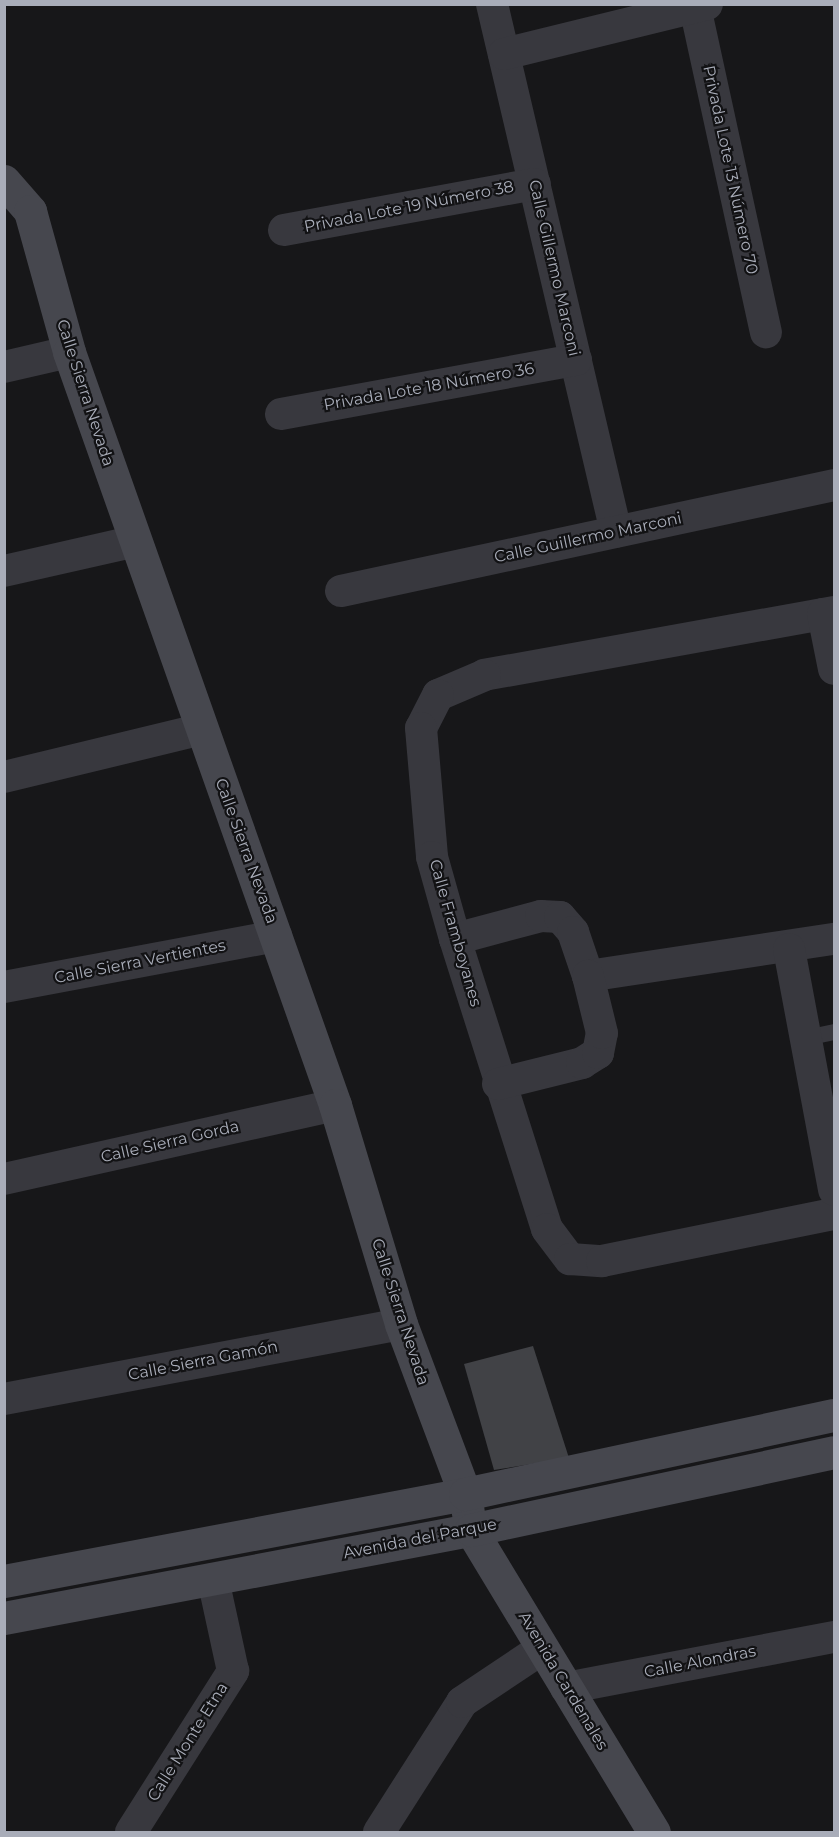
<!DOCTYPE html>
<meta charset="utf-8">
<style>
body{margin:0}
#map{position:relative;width:839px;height:1837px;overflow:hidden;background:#171719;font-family:Montserrat,sans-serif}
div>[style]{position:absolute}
.building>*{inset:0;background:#414246}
.lane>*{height:16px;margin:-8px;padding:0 8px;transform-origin:8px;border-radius:8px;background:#38383e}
.street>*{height:32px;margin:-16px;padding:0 16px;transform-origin:16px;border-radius:16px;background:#38383e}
.secondary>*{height:33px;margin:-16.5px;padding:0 16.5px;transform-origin:16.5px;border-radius:16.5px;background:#46474e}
span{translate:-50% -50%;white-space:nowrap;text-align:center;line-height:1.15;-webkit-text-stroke:4.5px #121214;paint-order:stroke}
.street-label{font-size:16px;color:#a9adb9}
.frame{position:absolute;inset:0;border:6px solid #a9adb9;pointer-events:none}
</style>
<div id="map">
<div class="building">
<div style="clip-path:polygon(533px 1346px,569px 1458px,494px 1470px,464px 1364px)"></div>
</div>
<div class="lane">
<div style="left:806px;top:1038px;width:29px;rotate:-12deg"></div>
</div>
<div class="street">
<div style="left:492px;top:4px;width:542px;rotate:76.78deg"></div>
<div style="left:695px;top:7px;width:333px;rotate:77.7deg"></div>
<div style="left:504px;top:54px;width:209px;rotate:-13.8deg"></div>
<div style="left:284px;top:230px;width:255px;rotate:-10.4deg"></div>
<div style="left:4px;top:367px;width:67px;rotate:-13deg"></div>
<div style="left:281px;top:414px;width:300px;rotate:-10.4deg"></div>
<div style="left:4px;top:571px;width:135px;rotate:-12.8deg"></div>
<div style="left:341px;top:591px;width:504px;rotate:-12.13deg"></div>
<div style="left:834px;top:612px;width:355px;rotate:169.8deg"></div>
<div style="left:485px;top:675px;width:51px;rotate:156.9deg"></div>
<div style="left:438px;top:695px;width:37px;rotate:117deg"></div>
<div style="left:421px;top:728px;width:129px;rotate:85.1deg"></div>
<div style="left:432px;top:857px;width:85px;rotate:74.3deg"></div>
<div style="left:455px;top:939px;width:304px;rotate:72.4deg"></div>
<div style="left:547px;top:1229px;width:38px;rotate:53deg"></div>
<div style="left:570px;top:1259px;width:32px;rotate:4deg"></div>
<div style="left:602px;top:1261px;width:237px;rotate:-11.5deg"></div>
<div style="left:823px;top:614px;width:56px;rotate:78.7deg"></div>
<div style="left:4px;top:777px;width:204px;rotate:-13.6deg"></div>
<div style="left:455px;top:939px;width:89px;rotate:-15deg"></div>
<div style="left:541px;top:916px;width:19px;rotate:3deg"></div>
<div style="left:560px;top:917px;width:20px;rotate:49deg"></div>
<div style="left:573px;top:932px;width:46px;rotate:71.2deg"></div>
<div style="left:588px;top:976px;width:249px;rotate:-8.6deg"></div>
<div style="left:789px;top:949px;width:245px;rotate:79.4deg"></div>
<div style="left:4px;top:987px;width:277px;rotate:-10.6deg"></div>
<div style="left:498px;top:1084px;width:87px;rotate:-14deg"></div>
<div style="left:582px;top:1063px;width:19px;rotate:-32deg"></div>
<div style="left:598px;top:1053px;width:20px;rotate:-79deg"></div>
<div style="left:602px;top:1033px;width:59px;rotate:-103.8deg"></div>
<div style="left:4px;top:1179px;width:339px;rotate:-12.6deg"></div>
<div style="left:4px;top:1399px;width:404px;rotate:-10.7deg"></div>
<div style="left:566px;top:1688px;width:273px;rotate:-10.8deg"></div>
<div style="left:131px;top:1832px;width:191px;rotate:-57.6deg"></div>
<div style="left:233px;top:1671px;width:94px;rotate:-102.3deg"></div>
<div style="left:379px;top:1832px;width:154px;rotate:-57.4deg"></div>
<div style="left:462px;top:1702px;width:97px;rotate:-33.7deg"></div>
</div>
<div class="secondary">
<div style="left:4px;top:181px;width:40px;rotate:49deg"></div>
<div style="left:30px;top:211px;width:146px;rotate:74.5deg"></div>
<div style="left:69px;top:352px;width:799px;rotate:70.54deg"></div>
<div style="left:335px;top:1105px;width:229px;rotate:73.2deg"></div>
<div style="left:401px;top:1324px;width:182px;rotate:69.4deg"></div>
<div style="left:465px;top:1494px;width:36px;rotate:81deg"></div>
<div style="left:471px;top:1530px;width:353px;rotate:58.8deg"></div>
<div style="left:4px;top:1581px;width:469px;rotate:-10.7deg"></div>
<div style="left:465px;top:1494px;width:377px;rotate:-12.1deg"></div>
<div style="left:4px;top:1618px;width:475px;rotate:-10.7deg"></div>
<div style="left:471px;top:1530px;width:371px;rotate:-12.1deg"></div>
</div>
<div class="street-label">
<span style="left:730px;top:170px;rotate:78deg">Privada Lote 13 Número 70</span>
<span style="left:409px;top:207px;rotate:-11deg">Privada Lote 19 Número 38</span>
<span style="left:554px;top:268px;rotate:77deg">Calle Gillermo Marconi</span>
<span style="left:429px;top:387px;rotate:-10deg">Privada Lote 18 Número 36</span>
<span style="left:85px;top:393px;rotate:72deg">Calle Sierra Nevada</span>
<span style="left:588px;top:538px;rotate:-12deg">Calle Guillermo Marconi</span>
<span style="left:246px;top:851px;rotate:70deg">Calle Sierra Nevada</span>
<span style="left:455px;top:933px;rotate:74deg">Calle Framboyanes</span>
<span style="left:140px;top:962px;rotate:-11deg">Calle Sierra Vertientes</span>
<span style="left:170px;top:1142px;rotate:-13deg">Calle Sierra Gorda</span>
<span style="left:400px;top:1312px;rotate:72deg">Calle Sierra Nevada</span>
<span style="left:203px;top:1361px;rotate:-11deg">Calle Sierra Gamón</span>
<span style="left:420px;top:1539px;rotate:-11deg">Avenida del Parque</span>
<span style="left:700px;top:1662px;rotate:-11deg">Calle Alondras</span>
<span style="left:563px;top:1681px;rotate:59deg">Avenida Cardenales</span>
<span style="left:188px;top:1742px;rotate:-58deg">Calle Monte Etna</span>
</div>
<div class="frame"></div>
</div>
